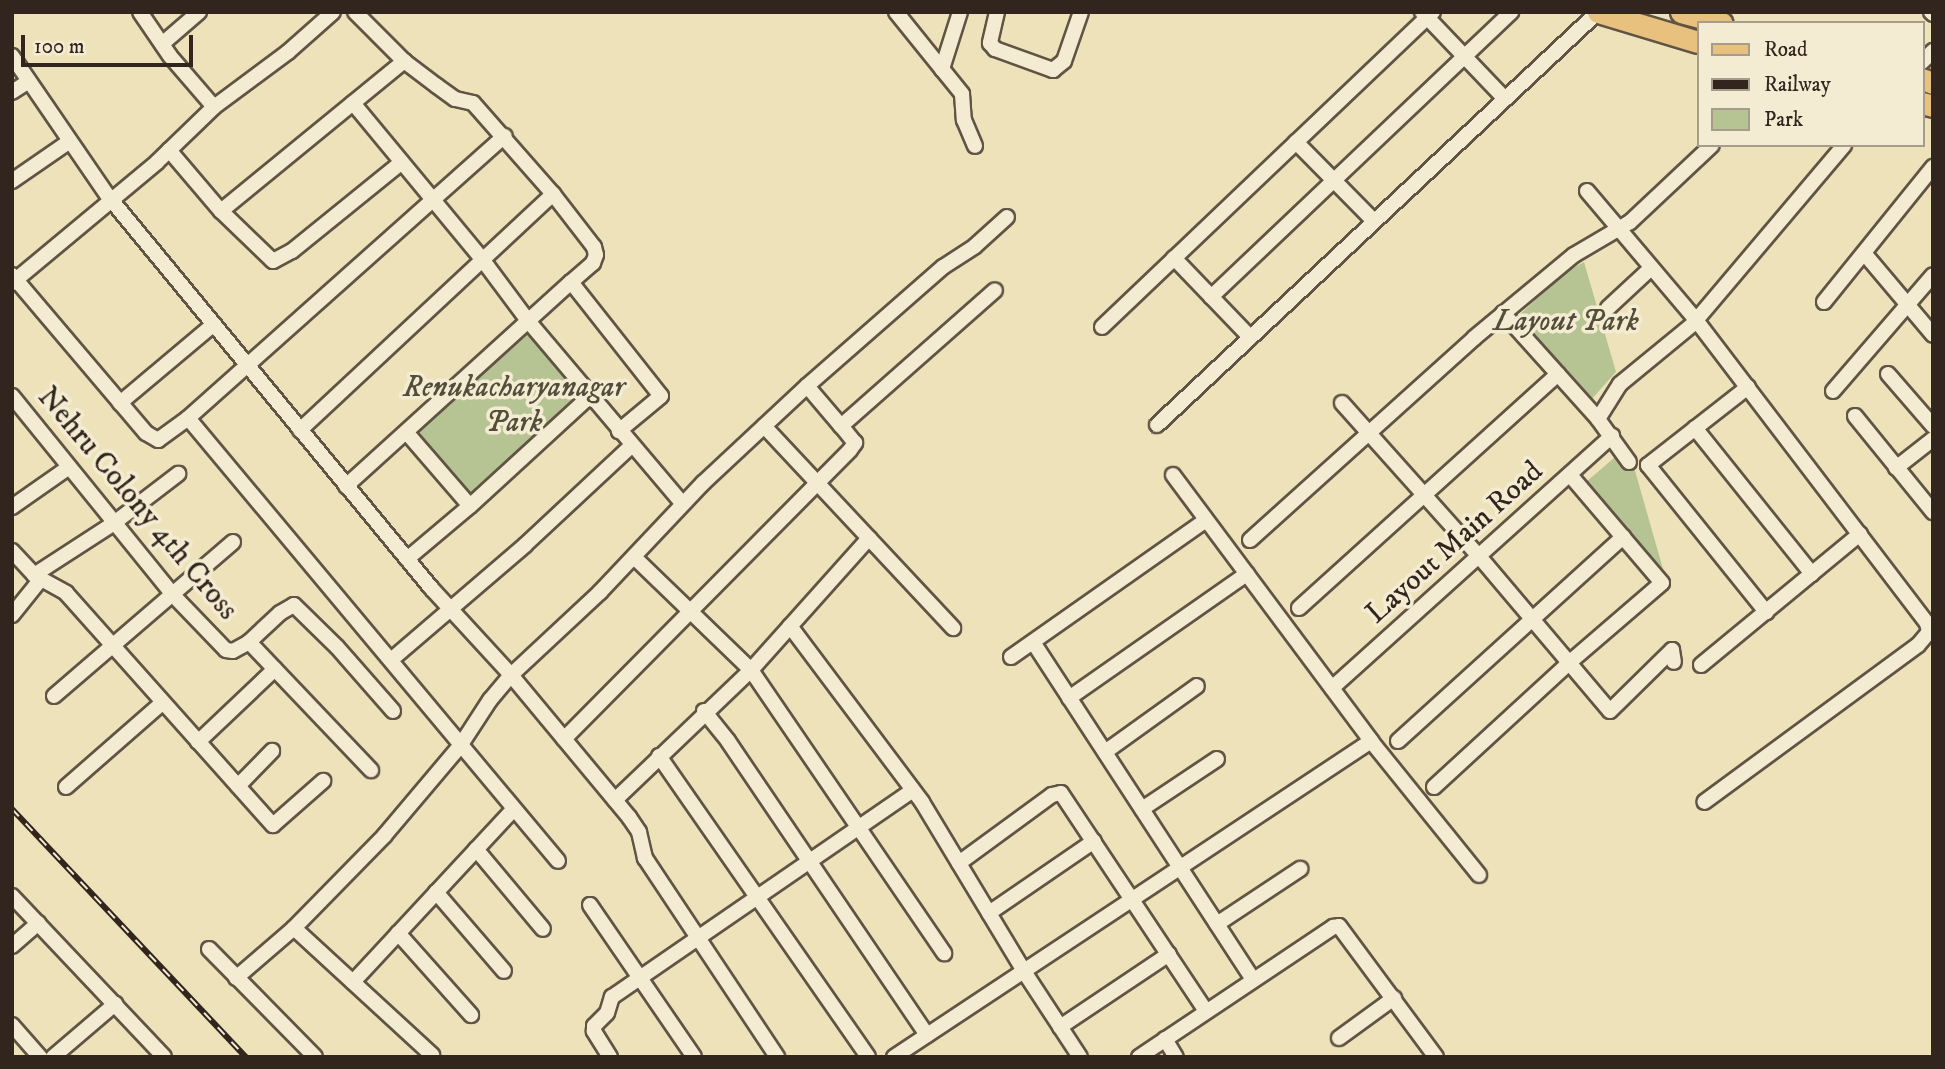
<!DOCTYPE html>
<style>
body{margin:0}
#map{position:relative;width:1945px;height:1069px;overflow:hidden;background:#eee2ba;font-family:"IM FELL DW Pica",serif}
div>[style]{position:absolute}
.green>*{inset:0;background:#b5c492}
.roads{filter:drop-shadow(2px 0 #615444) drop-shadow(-2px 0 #615444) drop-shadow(0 2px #615444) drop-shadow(0 -2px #615444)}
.minor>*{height:14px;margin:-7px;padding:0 7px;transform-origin:7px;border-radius:7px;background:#f4ecd2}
.primary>*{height:21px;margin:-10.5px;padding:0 10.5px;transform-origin:10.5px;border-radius:10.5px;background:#e7c17d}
.rail>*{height:6px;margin-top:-3px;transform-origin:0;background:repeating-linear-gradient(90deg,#f4ecd2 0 10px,#32251d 0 20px);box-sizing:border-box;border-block:2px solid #32251d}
span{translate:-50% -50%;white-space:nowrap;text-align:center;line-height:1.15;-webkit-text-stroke:7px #f4ecd2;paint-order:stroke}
.park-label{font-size:30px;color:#534d3a;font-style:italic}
.street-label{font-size:30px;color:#32251d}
.frame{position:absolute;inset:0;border:14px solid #32251d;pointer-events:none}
.legend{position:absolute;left:1697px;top:21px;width:228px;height:126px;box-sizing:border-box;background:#f4ecd2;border:2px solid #a69c8a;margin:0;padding:9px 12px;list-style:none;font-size:21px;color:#32251d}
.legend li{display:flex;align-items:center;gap:14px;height:35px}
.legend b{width:35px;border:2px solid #a69c8a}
.scale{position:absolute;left:21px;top:35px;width:172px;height:32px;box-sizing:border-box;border:4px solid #32251d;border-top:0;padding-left:9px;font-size:21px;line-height:24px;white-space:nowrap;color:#32251d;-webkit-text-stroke:5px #f4ecd2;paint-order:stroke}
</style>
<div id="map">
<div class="green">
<div style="clip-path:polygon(1584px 262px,1616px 372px,1590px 401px,1517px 317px,1566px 272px)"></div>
<div style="clip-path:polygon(530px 332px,585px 401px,472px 499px,417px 432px)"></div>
<div style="clip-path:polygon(1628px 446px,1663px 569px,1586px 482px)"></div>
</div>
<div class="roads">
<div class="minor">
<div style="left:140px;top:12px;width:53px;rotate:55.7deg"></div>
<div style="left:170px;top:56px;width:67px;rotate:49.2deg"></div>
<div style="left:896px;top:12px;width:73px;rotate:51.1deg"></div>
<div style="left:960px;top:12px;width:60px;rotate:107.5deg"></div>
<div style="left:942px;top:69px;width:32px;rotate:51deg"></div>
<div style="left:962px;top:94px;width:26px;rotate:86deg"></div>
<div style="left:964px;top:120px;width:28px;rotate:67deg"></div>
<div style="left:997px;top:12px;width:32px;rotate:103deg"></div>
<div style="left:990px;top:43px;width:8px;rotate:50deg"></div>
<div style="left:995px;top:49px;width:62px;rotate:19.9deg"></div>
<div style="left:1053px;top:70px;width:14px;rotate:-39deg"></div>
<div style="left:1064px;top:61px;width:52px;rotate:-70.9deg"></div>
<div style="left:1422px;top:12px;width:120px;rotate:46.3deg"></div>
<div style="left:1931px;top:12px;width:3px;rotate:45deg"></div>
<div style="left:162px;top:44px;width:49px;rotate:-40.9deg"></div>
<div style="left:12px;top:56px;width:170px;rotate:55.6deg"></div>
<div style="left:108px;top:196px;width:509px;rotate:50.5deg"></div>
<div style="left:432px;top:589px;width:117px;rotate:47.4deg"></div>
<div style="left:511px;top:675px;width:185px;rotate:50.3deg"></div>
<div style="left:629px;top:817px;width:18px;rotate:56deg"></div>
<div style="left:639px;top:832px;width:27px;rotate:77deg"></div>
<div style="left:645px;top:858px;width:239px;rotate:56.4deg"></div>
<div style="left:1922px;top:62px;width:16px;rotate:-45deg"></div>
<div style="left:12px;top:92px;width:20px;rotate:-33deg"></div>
<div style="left:353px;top:103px;width:202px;rotate:50.4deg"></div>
<div style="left:482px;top:259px;width:79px;rotate:53.3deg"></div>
<div style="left:529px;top:322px;width:238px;rotate:49.8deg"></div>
<div style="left:1296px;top:142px;width:111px;rotate:45.4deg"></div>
<div style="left:169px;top:150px;width:80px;rotate:49.6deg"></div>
<div style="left:221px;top:211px;width:72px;rotate:43.9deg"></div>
<div style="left:273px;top:261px;width:21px;rotate:-28deg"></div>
<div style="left:292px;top:251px;width:141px;rotate:-39deg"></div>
<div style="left:12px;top:181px;width:70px;rotate:-34.6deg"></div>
<div style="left:1587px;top:191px;width:169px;rotate:49.8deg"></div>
<div style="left:1696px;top:320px;width:381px;rotate:52.7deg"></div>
<div style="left:1927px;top:623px;width:9px;rotate:77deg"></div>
<div style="left:1929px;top:632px;width:17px;rotate:130deg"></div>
<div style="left:1918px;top:645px;width:265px;rotate:143.7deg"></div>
<div style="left:553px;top:194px;width:67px;rotate:52.3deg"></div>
<div style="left:594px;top:247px;width:8px;rotate:76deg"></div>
<div style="left:596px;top:255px;width:9px;rotate:111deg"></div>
<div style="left:593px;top:263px;width:29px;rotate:139deg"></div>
<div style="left:571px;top:282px;width:145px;rotate:51.7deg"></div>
<div style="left:661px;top:396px;width:55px;rotate:140.2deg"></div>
<div style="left:221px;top:211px;width:237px;rotate:-39.3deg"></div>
<div style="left:1864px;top:253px;width:107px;rotate:49.9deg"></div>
<div style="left:1174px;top:258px;width:110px;rotate:46.1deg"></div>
<div style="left:12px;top:275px;width:207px;rotate:49.7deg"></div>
<div style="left:146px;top:433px;width:14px;rotate:30deg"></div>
<div style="left:158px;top:440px;width:37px;rotate:-36deg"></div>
<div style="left:188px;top:418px;width:424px;rotate:-41.7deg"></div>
<div style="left:12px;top:283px;width:189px;rotate:-39.8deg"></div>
<div style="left:157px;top:162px;width:79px;rotate:-44deg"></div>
<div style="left:214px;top:107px;width:92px;rotate:-36.6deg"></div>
<div style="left:288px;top:52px;width:60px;rotate:-41.6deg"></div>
<div style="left:1211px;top:297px;width:414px;rotate:-43.5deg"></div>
<div style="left:1824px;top:302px;width:174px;rotate:-51.1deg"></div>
<div style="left:1608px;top:308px;width:59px;rotate:-42.9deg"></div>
<div style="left:1503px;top:313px;width:142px;rotate:48.1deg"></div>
<div style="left:1598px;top:419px;width:53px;rotate:54.2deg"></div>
<div style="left:1102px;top:327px;width:457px;rotate:-43.6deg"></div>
<div style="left:1888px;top:374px;width:69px;rotate:49.1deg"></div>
<div style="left:807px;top:386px;width:52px;rotate:49.6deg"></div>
<div style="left:1748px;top:387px;width:127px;rotate:142deg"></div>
<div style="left:1648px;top:465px;width:189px;rotate:51.2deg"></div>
<div style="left:1833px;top:391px;width:153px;rotate:-49.2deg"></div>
<div style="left:12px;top:396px;width:256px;rotate:51deg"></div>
<div style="left:173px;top:595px;width:76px;rotate:46.1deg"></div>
<div style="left:226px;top:650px;width:7px;rotate:8deg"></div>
<div style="left:233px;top:651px;width:18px;rotate:-29deg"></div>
<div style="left:249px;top:642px;width:177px;rotate:46.4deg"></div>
<div style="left:120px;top:403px;width:121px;rotate:-40deg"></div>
<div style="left:1342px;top:403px;width:204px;rotate:48.2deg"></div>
<div style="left:1478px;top:555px;width:204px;rotate:49.8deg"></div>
<div style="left:1610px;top:711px;width:87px;rotate:-44.5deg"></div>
<div style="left:1672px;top:650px;width:12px;rotate:81deg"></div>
<div style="left:1855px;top:416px;width:124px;rotate:50.9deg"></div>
<div style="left:188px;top:418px;width:577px;rotate:50.13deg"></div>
<div style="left:1598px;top:419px;width:41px;rotate:-57.8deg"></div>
<div style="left:1620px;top:384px;width:94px;rotate:-39.4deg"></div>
<div style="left:1693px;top:324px;width:234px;rotate:-49.8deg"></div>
<div style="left:1157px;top:425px;width:604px;rotate:-43.12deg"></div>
<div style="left:764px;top:426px;width:277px;rotate:46.9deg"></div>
<div style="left:1695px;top:428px;width:187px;rotate:51.3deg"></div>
<div style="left:300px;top:430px;width:346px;rotate:-43deg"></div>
<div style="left:553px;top:194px;width:121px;rotate:-131.3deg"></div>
<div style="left:473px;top:103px;width:18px;rotate:-167deg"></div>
<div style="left:455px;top:99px;width:22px;rotate:-144deg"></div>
<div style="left:437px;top:86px;width:41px;rotate:-142.9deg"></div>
<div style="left:404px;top:61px;width:69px;rotate:-135deg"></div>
<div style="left:407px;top:433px;width:96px;rotate:49.2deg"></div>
<div style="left:470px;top:506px;width:163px;rotate:-42.5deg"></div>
<div style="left:1896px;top:468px;width:47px;rotate:-38.1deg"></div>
<div style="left:1173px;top:475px;width:332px;rotate:53.3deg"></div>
<div style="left:1371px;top:741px;width:172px;rotate:51.1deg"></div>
<div style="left:346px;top:486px;width:304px;rotate:-42.2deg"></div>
<div style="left:12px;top:507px;width:68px;rotate:-34.9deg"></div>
<div style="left:1250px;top:540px;width:302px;rotate:-42deg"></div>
<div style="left:1474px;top:338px;width:130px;rotate:-39.7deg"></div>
<div style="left:1574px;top:255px;width:65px;rotate:-30.5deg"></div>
<div style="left:1630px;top:222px;width:112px;rotate:-43.2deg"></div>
<div style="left:12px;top:551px;width:33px;rotate:47deg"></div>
<div style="left:34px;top:575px;width:37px;rotate:29deg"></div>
<div style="left:66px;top:593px;width:311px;rotate:48.3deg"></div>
<div style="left:273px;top:825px;width:67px;rotate:-41.3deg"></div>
<div style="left:634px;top:557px;width:163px;rotate:44deg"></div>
<div style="left:751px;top:670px;width:343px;rotate:55.7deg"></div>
<div style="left:407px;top:559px;width:82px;rotate:-40.1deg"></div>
<div style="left:34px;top:575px;width:95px;rotate:-33deg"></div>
<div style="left:114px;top:523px;width:81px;rotate:-37.4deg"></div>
<div style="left:1299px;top:608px;width:349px;rotate:-42.1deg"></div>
<div style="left:12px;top:615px;width:46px;rotate:-51.1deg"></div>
<div style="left:790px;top:626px;width:220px;rotate:53.1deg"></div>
<div style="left:922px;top:802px;width:200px;rotate:58.9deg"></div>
<div style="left:1025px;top:973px;width:100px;rotate:56.8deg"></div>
<div style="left:249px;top:642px;width:42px;rotate:-43.1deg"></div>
<div style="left:280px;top:613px;width:16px;rotate:-30deg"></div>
<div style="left:294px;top:605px;width:60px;rotate:44.3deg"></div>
<div style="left:337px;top:647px;width:85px;rotate:48.8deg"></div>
<div style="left:1033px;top:642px;width:403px;rotate:56.9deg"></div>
<div style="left:1011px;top:657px;width:238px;rotate:-35.1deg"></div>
<div style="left:391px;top:660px;width:177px;rotate:-40.6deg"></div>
<div style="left:525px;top:545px;width:145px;rotate:-43deg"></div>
<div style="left:1701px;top:665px;width:206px;rotate:-39.5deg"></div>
<div style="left:1332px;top:688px;width:377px;rotate:-42deg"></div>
<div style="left:54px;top:696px;width:236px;rotate:-40.7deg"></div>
<div style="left:1069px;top:698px;width:217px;rotate:-34.9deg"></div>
<div style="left:704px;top:711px;width:38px;rotate:51deg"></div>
<div style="left:728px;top:741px;width:355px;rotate:55.9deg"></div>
<div style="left:564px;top:739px;width:407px;rotate:-45.3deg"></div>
<div style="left:850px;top:450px;width:9px;rotate:-54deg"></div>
<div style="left:855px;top:443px;width:22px;rotate:-129deg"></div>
<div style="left:841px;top:426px;width:205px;rotate:-41.4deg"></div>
<div style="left:1398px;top:741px;width:304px;rotate:-42.2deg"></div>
<div style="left:198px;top:742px;width:106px;rotate:-43.5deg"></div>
<div style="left:1105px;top:752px;width:113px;rotate:-35.7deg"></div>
<div style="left:659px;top:756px;width:366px;rotate:55.2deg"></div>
<div style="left:238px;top:786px;width:49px;rotate:-45.8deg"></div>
<div style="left:66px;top:787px;width:128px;rotate:-41.2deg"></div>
<div style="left:1434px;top:787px;width:185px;rotate:-42.6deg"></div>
<div style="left:1570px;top:662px;width:121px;rotate:-40.7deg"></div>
<div style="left:1662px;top:583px;width:142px;rotate:-130.4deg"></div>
<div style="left:615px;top:800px;width:188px;rotate:-43.7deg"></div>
<div style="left:751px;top:670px;width:177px;rotate:-48.2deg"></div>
<div style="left:1142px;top:809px;width:90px;rotate:-33.7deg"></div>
<div style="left:476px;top:849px;width:104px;rotate:50.1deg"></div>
<div style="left:959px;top:863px;width:115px;rotate:-36.2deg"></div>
<div style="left:1052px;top:795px;width:9px;rotate:-13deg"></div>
<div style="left:1061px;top:793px;width:262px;rotate:56.4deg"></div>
<div style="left:436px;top:892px;width:104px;rotate:49.3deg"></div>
<div style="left:12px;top:896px;width:221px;rotate:46.6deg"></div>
<div style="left:590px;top:905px;width:184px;rotate:55.6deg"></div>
<div style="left:989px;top:913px;width:127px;rotate:-34.4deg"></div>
<div style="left:1217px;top:924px;width:100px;rotate:-33.5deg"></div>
<div style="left:294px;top:928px;width:188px;rotate:42.6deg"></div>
<div style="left:398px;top:933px;width:110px;rotate:48.3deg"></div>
<div style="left:12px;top:946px;width:35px;rotate:-41deg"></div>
<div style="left:209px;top:949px;width:151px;rotate:45.5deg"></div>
<div style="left:236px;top:978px;width:77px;rotate:-40.8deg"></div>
<div style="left:294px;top:928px;width:129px;rotate:-45.6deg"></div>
<div style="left:384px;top:836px;width:118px;rotate:-49.8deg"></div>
<div style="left:460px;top:746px;width:55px;rotate:-56.9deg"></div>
<div style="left:490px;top:700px;width:33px;rotate:-50deg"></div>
<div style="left:511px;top:675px;width:122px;rotate:-43deg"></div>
<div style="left:600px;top:592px;width:150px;rotate:-46.6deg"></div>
<div style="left:703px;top:483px;width:142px;rotate:-43deg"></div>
<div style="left:807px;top:386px;width:181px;rotate:-41.2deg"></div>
<div style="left:943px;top:267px;width:38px;rotate:-33deg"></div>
<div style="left:975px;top:246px;width:43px;rotate:-42.2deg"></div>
<div style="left:353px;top:982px;width:236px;rotate:-47.1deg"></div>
<div style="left:12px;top:1025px;width:43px;rotate:48.8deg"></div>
<div style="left:1060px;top:1027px;width:131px;rotate:-33.8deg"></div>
<div style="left:1339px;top:1038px;width:68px;rotate:-36deg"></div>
<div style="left:1165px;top:1039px;width:21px;rotate:59deg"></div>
<div style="left:53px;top:1057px;width:82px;rotate:-40.5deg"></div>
<div style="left:610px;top:1057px;width:31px;rotate:-122deg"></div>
<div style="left:594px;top:1031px;width:5px;rotate:-90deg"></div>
<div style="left:594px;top:1026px;width:18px;rotate:-45deg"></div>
<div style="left:607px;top:1013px;width:17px;rotate:-73deg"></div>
<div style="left:612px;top:997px;width:365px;rotate:-34.5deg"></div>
<div style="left:894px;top:1057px;width:572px;rotate:-33.52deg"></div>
<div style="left:1139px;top:1057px;width:234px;rotate:-33.8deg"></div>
<div style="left:1333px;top:927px;width:6px;rotate:-9deg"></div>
<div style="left:1339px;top:926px;width:163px;rotate:53.5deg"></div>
</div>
<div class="primary">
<div style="left:1598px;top:12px;width:104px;rotate:16.7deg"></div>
<div style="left:1681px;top:12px;width:42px;rotate:15deg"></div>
<div style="left:1922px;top:79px;width:12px;rotate:20deg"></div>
<div style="left:1922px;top:103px;width:11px;rotate:15deg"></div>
</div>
</div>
<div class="rail">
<div style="left:12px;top:809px;width:341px;rotate:46.7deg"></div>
</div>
<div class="park-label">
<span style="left:1566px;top:322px">Layout Park</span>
<span style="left:514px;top:405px">Renukacharyanagar<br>Park</span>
</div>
<div class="street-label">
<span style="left:137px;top:504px;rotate:50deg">Nehru Colony 4th Cross</span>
<span style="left:1455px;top:543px;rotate:-42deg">Layout Main Road</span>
</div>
<div class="frame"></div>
<ul class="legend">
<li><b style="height:9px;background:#e7c17d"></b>Road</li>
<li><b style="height:9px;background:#32251d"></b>Railway</li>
<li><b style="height:19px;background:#b5c492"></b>Park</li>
</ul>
<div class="scale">100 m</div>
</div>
